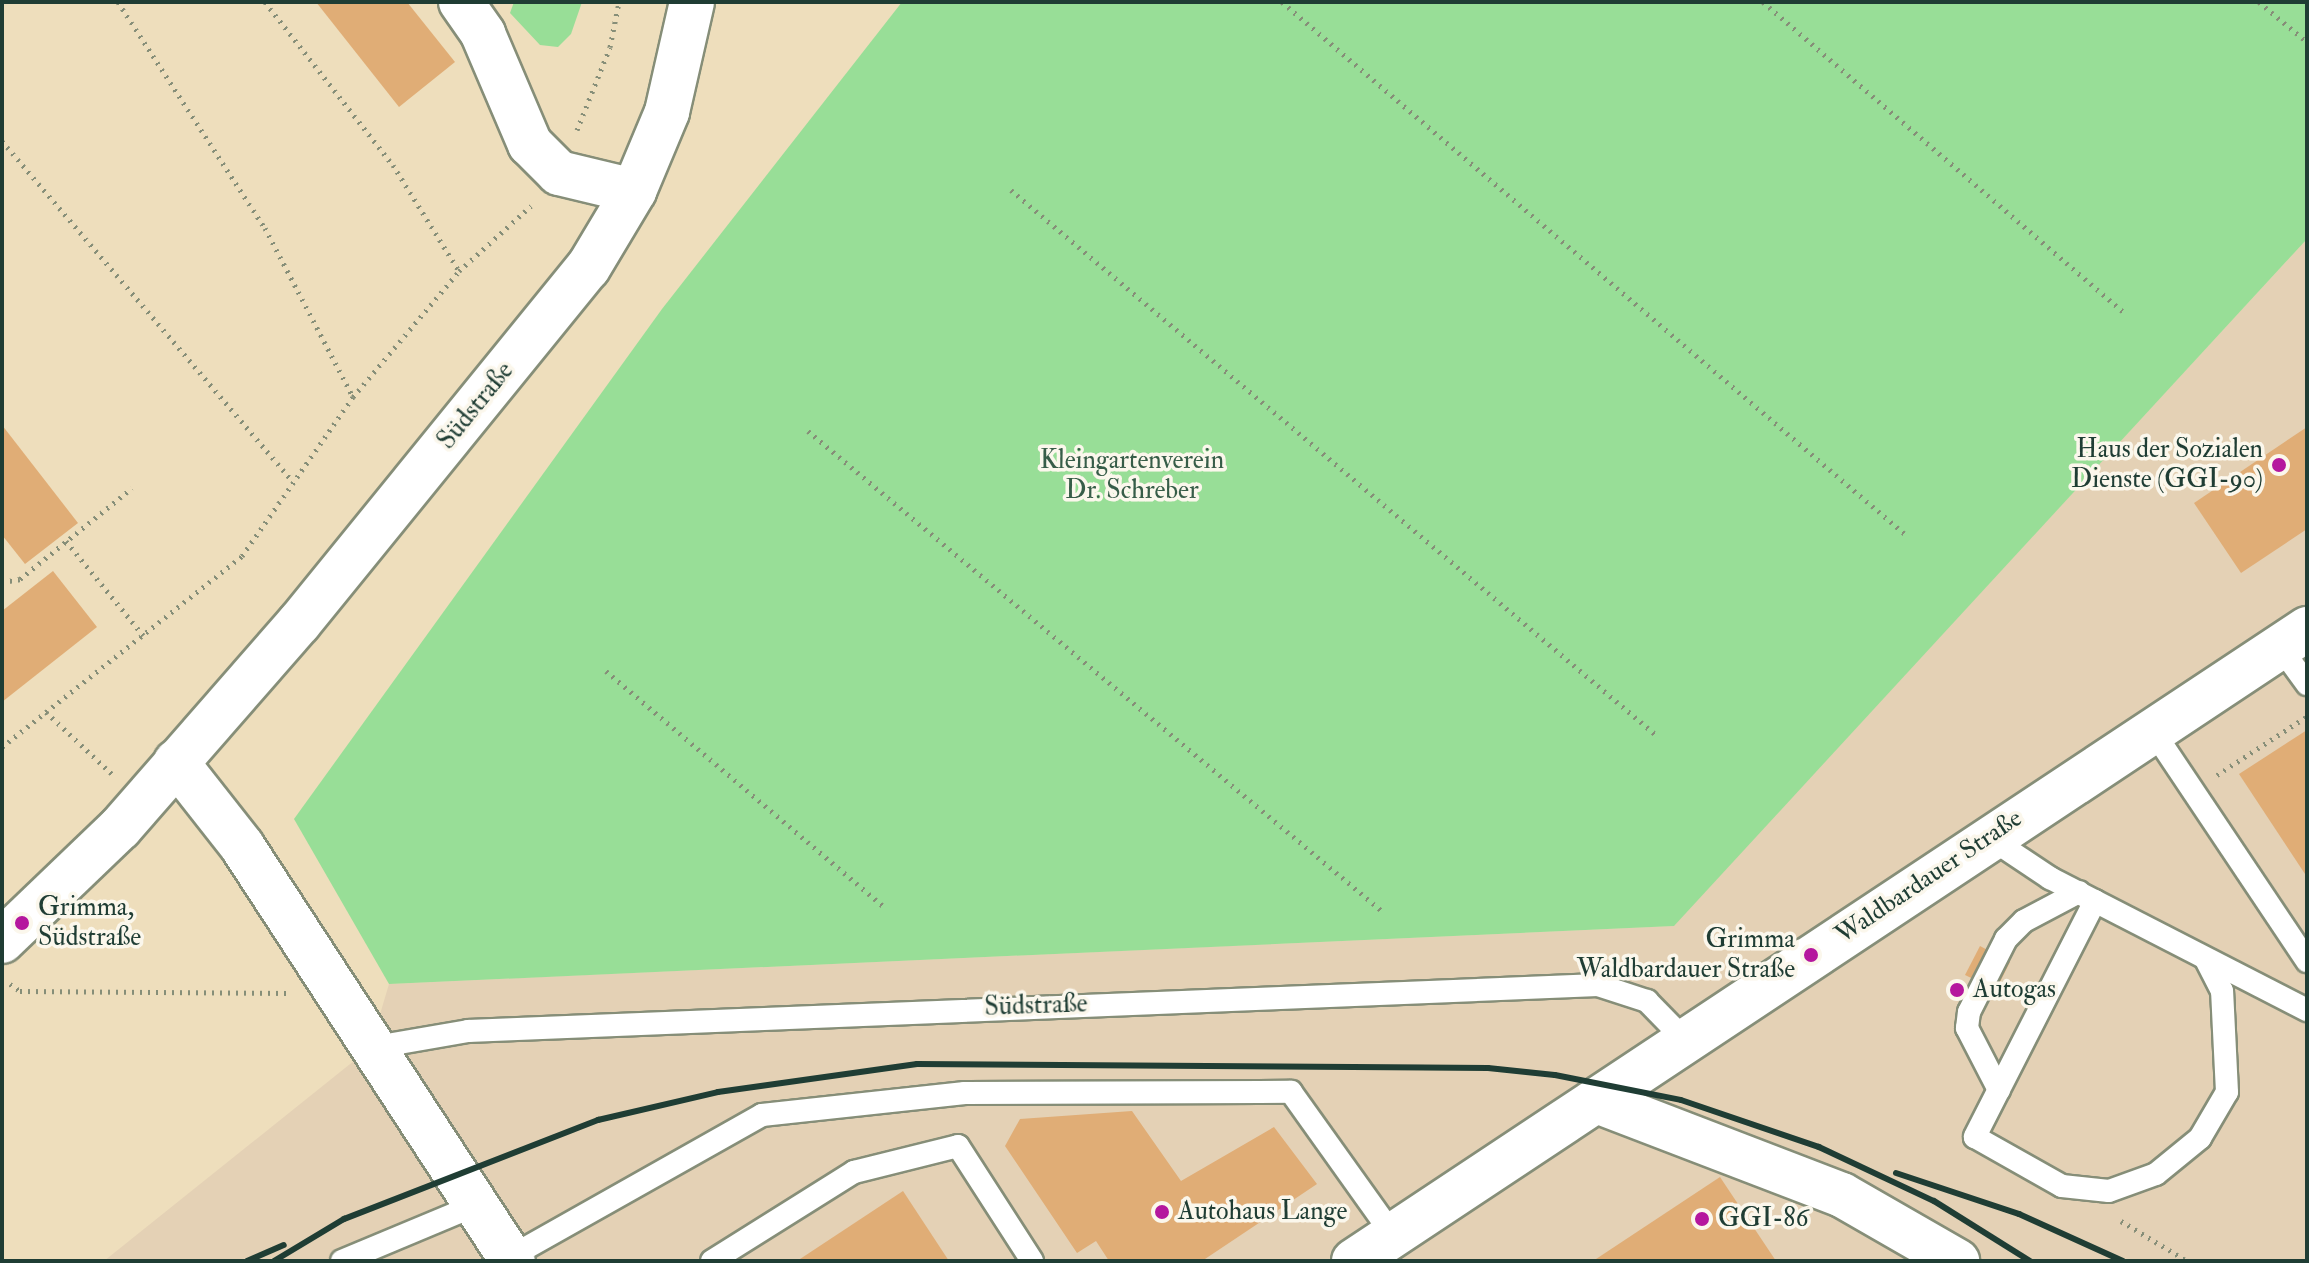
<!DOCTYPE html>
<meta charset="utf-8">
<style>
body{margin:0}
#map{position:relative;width:2309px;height:1263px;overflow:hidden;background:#eedebc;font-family:"IM FELL Double Pica",serif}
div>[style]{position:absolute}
.built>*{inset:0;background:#e4d1b5}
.green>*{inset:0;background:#98de97}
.building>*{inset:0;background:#e0ad76}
.path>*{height:5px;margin-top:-2.5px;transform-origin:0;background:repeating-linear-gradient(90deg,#868e78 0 2px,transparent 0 8px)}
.roads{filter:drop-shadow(2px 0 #868e78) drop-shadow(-2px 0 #868e78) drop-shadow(0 2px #868e78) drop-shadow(0 -2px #868e78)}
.service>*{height:22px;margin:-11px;padding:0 11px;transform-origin:11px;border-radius:11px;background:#fff}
.minor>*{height:44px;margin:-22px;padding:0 22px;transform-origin:22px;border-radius:22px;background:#fff}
.rail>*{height:6px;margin:-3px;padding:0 3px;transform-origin:3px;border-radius:3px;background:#1f3d34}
.dots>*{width:22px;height:22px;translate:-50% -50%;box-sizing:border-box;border:4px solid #fbf7ec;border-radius:50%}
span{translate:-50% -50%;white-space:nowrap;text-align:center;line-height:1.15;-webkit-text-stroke:7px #fbf7ec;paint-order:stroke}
.street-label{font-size:26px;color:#1f3d34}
.poi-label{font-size:26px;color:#1f3d34}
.right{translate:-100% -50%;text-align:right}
.left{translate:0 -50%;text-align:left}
.park-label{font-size:26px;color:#375d48}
.frame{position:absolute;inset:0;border:4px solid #1f3d34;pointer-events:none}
</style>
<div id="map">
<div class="built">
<div style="clip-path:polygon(2307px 239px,2307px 1261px,104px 1261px,370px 1048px,389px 984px,1673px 926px)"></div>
</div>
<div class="green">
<div style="clip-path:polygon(514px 2px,582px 2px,571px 34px,558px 47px,540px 45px,510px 13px)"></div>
<div style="clip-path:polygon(902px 2px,2307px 2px,2307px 239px,1674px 926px,389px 984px,294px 819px,662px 309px)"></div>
</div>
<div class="building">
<div style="clip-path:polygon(316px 2px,407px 2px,455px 62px,399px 107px)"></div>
<div style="clip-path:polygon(2px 425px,78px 523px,25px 564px,2px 535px)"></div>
<div style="clip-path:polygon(2307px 427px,2307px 529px,2241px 573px,2194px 503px)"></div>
<div style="clip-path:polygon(53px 571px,97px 627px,2px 702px,2px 611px)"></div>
<div style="clip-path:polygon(2307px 730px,2307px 877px,2239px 774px)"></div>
<div style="clip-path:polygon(1980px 946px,2010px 962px,1996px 990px,1965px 975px)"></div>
<div style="clip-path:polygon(1132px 1111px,1181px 1181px,1274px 1127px,1317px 1184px,1202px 1261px,1109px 1261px,1096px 1241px,1077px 1253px,1005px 1146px,1020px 1119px)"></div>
<div style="clip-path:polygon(1720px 1177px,1776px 1261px,1593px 1261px)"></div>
<div style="clip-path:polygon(903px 1191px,949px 1261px,797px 1261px)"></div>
</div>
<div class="path">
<div style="left:118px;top:2px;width:270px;rotate:57deg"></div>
<div style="left:265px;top:228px;width:191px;rotate:62.5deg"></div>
<div style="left:265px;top:2px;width:207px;rotate:51.9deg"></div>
<div style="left:393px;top:165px;width:125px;rotate:58.1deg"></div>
<div style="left:1282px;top:2px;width:821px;rotate:40.5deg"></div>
<div style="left:1763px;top:2px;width:476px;rotate:40.7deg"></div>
<div style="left:2259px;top:2px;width:62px;rotate:39.8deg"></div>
<div style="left:577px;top:130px;width:89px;rotate:-68.3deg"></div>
<div style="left:610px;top:47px;width:46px;rotate:-78.7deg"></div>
<div style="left:2px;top:141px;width:448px;rotate:49.5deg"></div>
<div style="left:1011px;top:190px;width:843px;rotate:40.19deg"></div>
<div style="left:808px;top:431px;width:748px;rotate:39.9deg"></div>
<div style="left:66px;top:541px;width:122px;rotate:50.7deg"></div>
<div style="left:2px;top:582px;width:18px;rotate:-9deg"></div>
<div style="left:20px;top:579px;width:144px;rotate:-39.1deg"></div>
<div style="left:606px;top:671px;width:366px;rotate:40.3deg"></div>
<div style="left:46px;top:712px;width:91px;rotate:43.2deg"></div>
<div style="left:2px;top:747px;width:307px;rotate:-38.5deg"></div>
<div style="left:242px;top:556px;width:194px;rotate:-55.1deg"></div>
<div style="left:353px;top:397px;width:165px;rotate:-49.9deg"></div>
<div style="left:459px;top:271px;width:97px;rotate:-42.1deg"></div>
<div style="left:2217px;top:775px;width:106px;rotate:-33.1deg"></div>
<div style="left:10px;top:984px;width:12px;rotate:35deg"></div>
<div style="left:20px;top:991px;width:269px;rotate:0.4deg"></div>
<div style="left:2121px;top:1221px;width:77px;rotate:31.2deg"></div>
</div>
<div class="roads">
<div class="service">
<div style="left:2280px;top:647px;width:46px;rotate:53.9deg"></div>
<div style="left:2153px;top:731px;width:277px;rotate:56.2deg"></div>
<div style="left:1987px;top:836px;width:76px;rotate:33.7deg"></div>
<div style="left:2050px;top:878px;width:289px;rotate:27.2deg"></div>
<div style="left:2095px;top:901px;width:265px;rotate:117deg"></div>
<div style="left:1975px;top:1137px;width:100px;rotate:29.4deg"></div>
<div style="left:2062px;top:1186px;width:47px;rotate:6.1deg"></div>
<div style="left:2109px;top:1191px;width:50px;rotate:-19.9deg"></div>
<div style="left:2156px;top:1174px;width:57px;rotate:-39.3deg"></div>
<div style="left:2200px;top:1138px;width:53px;rotate:-59.6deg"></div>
<div style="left:2227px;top:1092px;width:101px;rotate:-92.8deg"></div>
<div style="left:2222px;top:991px;width:36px;rotate:-117deg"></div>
<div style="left:370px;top:1048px;width:99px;rotate:-9.8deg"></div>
<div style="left:468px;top:1031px;width:1131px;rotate:-2.33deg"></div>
<div style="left:1598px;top:985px;width:52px;rotate:18.1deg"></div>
<div style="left:1647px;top:1001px;width:54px;rotate:45.7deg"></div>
<div style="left:1999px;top:1090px;width:70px;rotate:-117.3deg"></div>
<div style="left:1967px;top:1028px;width:16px;rotate:-83deg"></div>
<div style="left:1969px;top:1012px;width:82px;rotate:-63.1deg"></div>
<div style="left:2006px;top:939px;width:25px;rotate:-45deg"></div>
<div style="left:2024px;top:921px;width:62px;rotate:-27.8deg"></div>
<div style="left:510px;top:1257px;width:289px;rotate:-29.4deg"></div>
<div style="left:762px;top:1115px;width:204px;rotate:-6.2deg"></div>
<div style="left:965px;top:1093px;width:326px;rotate:-0.2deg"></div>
<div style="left:1291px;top:1092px;width:176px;rotate:54.5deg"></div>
<div style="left:342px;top:1261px;width:145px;rotate:-22.7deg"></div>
<div style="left:712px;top:1261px;width:168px;rotate:-32.1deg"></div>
<div style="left:854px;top:1172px;width:107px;rotate:-14deg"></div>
<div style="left:958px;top:1146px;width:137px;rotate:57.2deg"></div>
</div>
<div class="minor">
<div style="left:461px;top:2px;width:39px;rotate:55deg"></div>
<div style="left:483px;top:34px;width:120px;rotate:66.9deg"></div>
<div style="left:530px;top:144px;width:41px;rotate:45deg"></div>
<div style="left:559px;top:173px;width:77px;rotate:13.5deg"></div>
<div style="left:176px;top:762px;width:107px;rotate:51.8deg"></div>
<div style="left:242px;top:846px;width:496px;rotate:56.9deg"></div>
<div style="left:2px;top:941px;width:163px;rotate:-43.8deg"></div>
<div style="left:120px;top:828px;width:272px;rotate:-48.9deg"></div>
<div style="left:299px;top:623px;width:458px;rotate:-50.9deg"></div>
<div style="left:588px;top:268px;width:90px;rotate:-59.1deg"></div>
<div style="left:634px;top:191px;width:86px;rotate:-67.3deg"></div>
<div style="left:667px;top:112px;width:113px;rotate:-77.2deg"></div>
<div style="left:1597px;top:1101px;width:262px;rotate:21deg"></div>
<div style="left:1842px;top:1195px;width:133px;rotate:29.9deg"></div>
<div style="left:1354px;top:1261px;width:1144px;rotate:-33.55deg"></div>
</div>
</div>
<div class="rail">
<div style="left:1896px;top:1173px;width:130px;rotate:18.4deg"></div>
<div style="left:2019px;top:1214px;width:114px;rotate:24.3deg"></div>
<div style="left:247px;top:1261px;width:40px;rotate:-23.4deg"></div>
<div style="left:274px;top:1261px;width:82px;rotate:-31deg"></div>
<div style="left:344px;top:1219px;width:273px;rotate:-21.3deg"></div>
<div style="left:598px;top:1120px;width:123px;rotate:-13.1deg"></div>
<div style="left:718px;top:1092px;width:201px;rotate:-8deg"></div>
<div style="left:917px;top:1064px;width:571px;rotate:0.4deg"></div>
<div style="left:1488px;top:1068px;width:67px;rotate:6deg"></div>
<div style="left:1555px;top:1075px;width:128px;rotate:11.2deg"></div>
<div style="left:1681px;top:1100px;width:146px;rotate:18.8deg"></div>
<div style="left:1819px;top:1147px;width:127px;rotate:25.2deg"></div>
<div style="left:1934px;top:1201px;width:113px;rotate:32deg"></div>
</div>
<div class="dots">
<div style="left:2279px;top:465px;background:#b5179e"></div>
<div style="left:22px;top:923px;background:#b5179e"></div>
<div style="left:1811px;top:955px;background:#b5179e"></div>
<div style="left:1957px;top:990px;background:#b5179e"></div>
<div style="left:1162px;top:1212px;background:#b5179e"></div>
<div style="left:1702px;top:1219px;background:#b5179e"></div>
</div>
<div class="street-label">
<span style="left:476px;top:406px;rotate:-51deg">Südstraße</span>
<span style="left:1929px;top:877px;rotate:-34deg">Waldbardauer Straße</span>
<span style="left:1036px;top:1006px;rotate:-2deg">Südstraße</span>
</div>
<div class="poi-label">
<span class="right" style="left:2263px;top:465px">Haus der Sozialen<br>Dienste (GGI-90)</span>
<span class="left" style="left:38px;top:923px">Grimma,<br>Südstraße</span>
<span class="right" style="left:1795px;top:955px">Grimma<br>Waldbardauer Straße</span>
<span class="left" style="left:1973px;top:990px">Autogas</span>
<span class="left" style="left:1178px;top:1212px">Autohaus Lange</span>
<span class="left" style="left:1718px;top:1219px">GGI-86</span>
</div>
<div class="park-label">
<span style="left:1132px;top:476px">Kleingartenverein<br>Dr. Schreber</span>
</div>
<div class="frame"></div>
</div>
